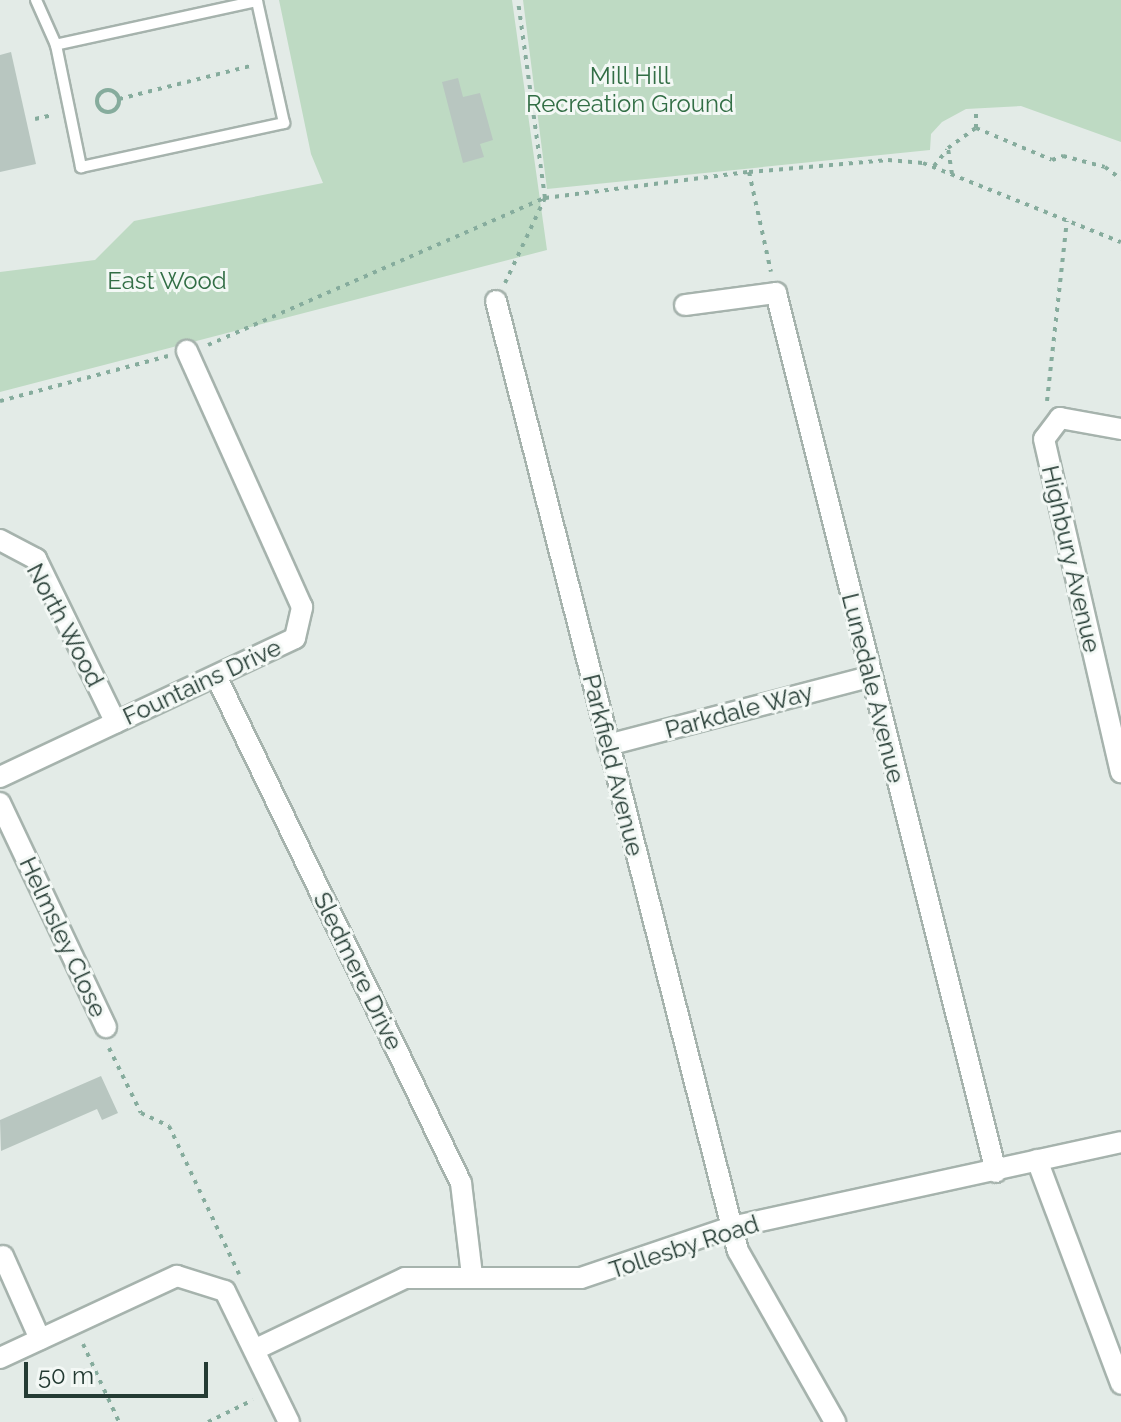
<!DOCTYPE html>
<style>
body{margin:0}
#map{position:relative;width:1121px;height:1422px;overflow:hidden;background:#e3ebe7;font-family:Raleway,sans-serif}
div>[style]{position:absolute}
.green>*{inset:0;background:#bedac3}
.building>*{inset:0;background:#b8c6c0}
.path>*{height:4px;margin-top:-2px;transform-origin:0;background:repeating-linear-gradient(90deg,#86ac9d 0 4px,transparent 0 10px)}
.path>.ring{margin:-2px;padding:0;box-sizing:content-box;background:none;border:4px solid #86ac9d;border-radius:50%}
.roads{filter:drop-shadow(2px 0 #a6b3ad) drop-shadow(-2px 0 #a6b3ad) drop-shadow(0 2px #a6b3ad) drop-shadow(0 -2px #a6b3ad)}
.service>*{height:10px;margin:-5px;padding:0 5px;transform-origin:5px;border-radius:5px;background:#fff}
.minor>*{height:20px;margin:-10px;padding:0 10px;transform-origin:10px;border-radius:10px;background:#fff}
span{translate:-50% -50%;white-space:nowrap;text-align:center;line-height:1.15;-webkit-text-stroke:6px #f3f8f5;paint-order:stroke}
.park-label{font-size:24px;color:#326e45}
.street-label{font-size:24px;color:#243b33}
.scale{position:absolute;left:24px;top:1362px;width:184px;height:36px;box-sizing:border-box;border:4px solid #243b33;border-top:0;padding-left:10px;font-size:24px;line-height:28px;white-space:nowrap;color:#243b33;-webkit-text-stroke:6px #f3f8f5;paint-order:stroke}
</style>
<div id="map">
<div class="green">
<div style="clip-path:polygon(279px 0,512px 0,547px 250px,0 392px,0 272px,95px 260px,134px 221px,323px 183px,311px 154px)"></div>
<div style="clip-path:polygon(523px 0,1121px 0,1121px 142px,1021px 106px,966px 109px,942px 122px,931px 134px,930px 150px,547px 189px)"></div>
</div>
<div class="building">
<div style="clip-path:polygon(11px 52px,36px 164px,0 172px,0 55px)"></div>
<div style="clip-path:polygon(458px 78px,463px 97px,480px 93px,493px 140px,480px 144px,484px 157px,463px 163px,442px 82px)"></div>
<div style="clip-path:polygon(101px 1076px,118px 1113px,102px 1120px,97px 1109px,1px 1151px,0 1120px)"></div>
</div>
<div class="path">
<div class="ring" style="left:97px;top:90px;width:18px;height:18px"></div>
<div style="left:119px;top:99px;width:139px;rotate:-14.1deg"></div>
<div style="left:35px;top:119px;width:18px;rotate:-13deg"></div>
<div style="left:976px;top:128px;width:19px;rotate:-90deg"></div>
<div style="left:934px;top:166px;width:21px;rotate:-51deg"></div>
<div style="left:749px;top:172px;width:102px;rotate:77.6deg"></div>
<div style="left:952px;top:174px;width:26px;rotate:-99deg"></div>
<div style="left:948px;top:148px;width:34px;rotate:-36deg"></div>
<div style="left:976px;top:128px;width:82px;rotate:22.8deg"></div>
<div style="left:1052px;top:160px;width:12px;rotate:-20deg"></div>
<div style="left:1063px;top:156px;width:43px;rotate:14.7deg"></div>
<div style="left:1105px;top:167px;width:20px;rotate:37deg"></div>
<div style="left:505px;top:283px;width:94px;rotate:-64.8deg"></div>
<div style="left:545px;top:198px;width:200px;rotate:-97.8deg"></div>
<div style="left:208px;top:345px;width:368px;rotate:-23.6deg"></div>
<div style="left:545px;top:198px;width:206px;rotate:-7.3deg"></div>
<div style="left:749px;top:172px;width:140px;rotate:-4.9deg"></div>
<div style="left:888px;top:160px;width:35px;rotate:5deg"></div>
<div style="left:923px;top:163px;width:213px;rotate:21.8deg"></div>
<div style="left:0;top:401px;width:174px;rotate:-15deg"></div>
<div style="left:1047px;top:401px;width:181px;rotate:-83.7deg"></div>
<div style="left:109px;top:1048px;width:72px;rotate:63.8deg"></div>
<div style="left:141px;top:1113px;width:31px;rotate:25deg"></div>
<div style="left:169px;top:1126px;width:164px;rotate:64.7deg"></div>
<div style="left:83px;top:1344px;width:86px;rotate:65.2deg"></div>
<div style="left:208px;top:1422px;width:50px;rotate:-26.1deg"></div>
</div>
<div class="roads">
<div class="service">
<div style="left:36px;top:0;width:49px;rotate:66deg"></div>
<div style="left:56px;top:45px;width:125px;rotate:78.4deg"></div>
<div style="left:81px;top:167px;width:208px;rotate:-12.2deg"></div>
<div style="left:284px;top:123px;width:125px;rotate:-102.5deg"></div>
<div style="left:257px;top:1px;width:206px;rotate:167.7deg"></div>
</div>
<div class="minor">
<div style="left:496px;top:301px;width:980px;rotate:75.71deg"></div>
<div style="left:738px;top:1251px;width:197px;rotate:60.4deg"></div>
<div style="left:685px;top:305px;width:92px;rotate:-7.5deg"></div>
<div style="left:776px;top:293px;width:906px;rotate:75.95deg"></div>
<div style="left:1121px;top:429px;width:62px;rotate:-169.8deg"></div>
<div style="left:1060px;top:418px;width:26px;rotate:127deg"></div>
<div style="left:1044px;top:439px;width:342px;rotate:77deg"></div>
<div style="left:0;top:540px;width:41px;rotate:27.8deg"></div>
<div style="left:36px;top:559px;width:182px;rotate:64deg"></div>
<div style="left:216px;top:676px;width:563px;rotate:64.21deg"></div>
<div style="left:461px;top:1183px;width:93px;rotate:83.2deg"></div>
<div style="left:608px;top:745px;width:270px;rotate:-14.6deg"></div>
<div style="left:0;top:777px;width:326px;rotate:-25.2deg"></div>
<div style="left:295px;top:638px;width:32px;rotate:-77deg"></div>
<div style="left:302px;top:607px;width:281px;rotate:-114.2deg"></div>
<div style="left:0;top:803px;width:248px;rotate:64.7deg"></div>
<div style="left:1037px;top:1160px;width:239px;rotate:69.4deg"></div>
<div style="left:3px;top:1256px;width:91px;rotate:66deg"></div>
<div style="left:256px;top:1349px;width:165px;rotate:-25.5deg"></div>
<div style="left:405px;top:1278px;width:176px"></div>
<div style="left:581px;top:1278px;width:159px;rotate:-18.7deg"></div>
<div style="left:732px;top:1227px;width:398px;rotate:-12.3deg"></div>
<div style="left:0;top:1358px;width:195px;rotate:-24.9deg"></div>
<div style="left:177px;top:1276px;width:50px;rotate:17.4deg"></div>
<div style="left:225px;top:1291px;width:146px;rotate:64deg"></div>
</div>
</div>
<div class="park-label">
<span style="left:630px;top:90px">Mill Hill<br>Recreation Ground</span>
<span style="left:167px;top:281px">East Wood</span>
</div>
<div class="street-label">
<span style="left:1071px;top:559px;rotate:77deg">Highbury Avenue</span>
<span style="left:65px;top:625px;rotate:62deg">North Wood</span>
<span style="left:202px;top:682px;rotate:-25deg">Fountains Drive</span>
<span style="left:873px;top:688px;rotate:76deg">Lunedale Avenue</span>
<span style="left:739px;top:711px;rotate:-15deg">Parkdale Way</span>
<span style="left:613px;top:765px;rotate:76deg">Parkfield Avenue</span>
<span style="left:63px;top:937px;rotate:65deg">Helmsley Close</span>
<span style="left:358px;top:971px;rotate:64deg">Sledmere Drive</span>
<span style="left:684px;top:1247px;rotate:-18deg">Tollesby Road</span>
</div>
<div class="scale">50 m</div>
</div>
